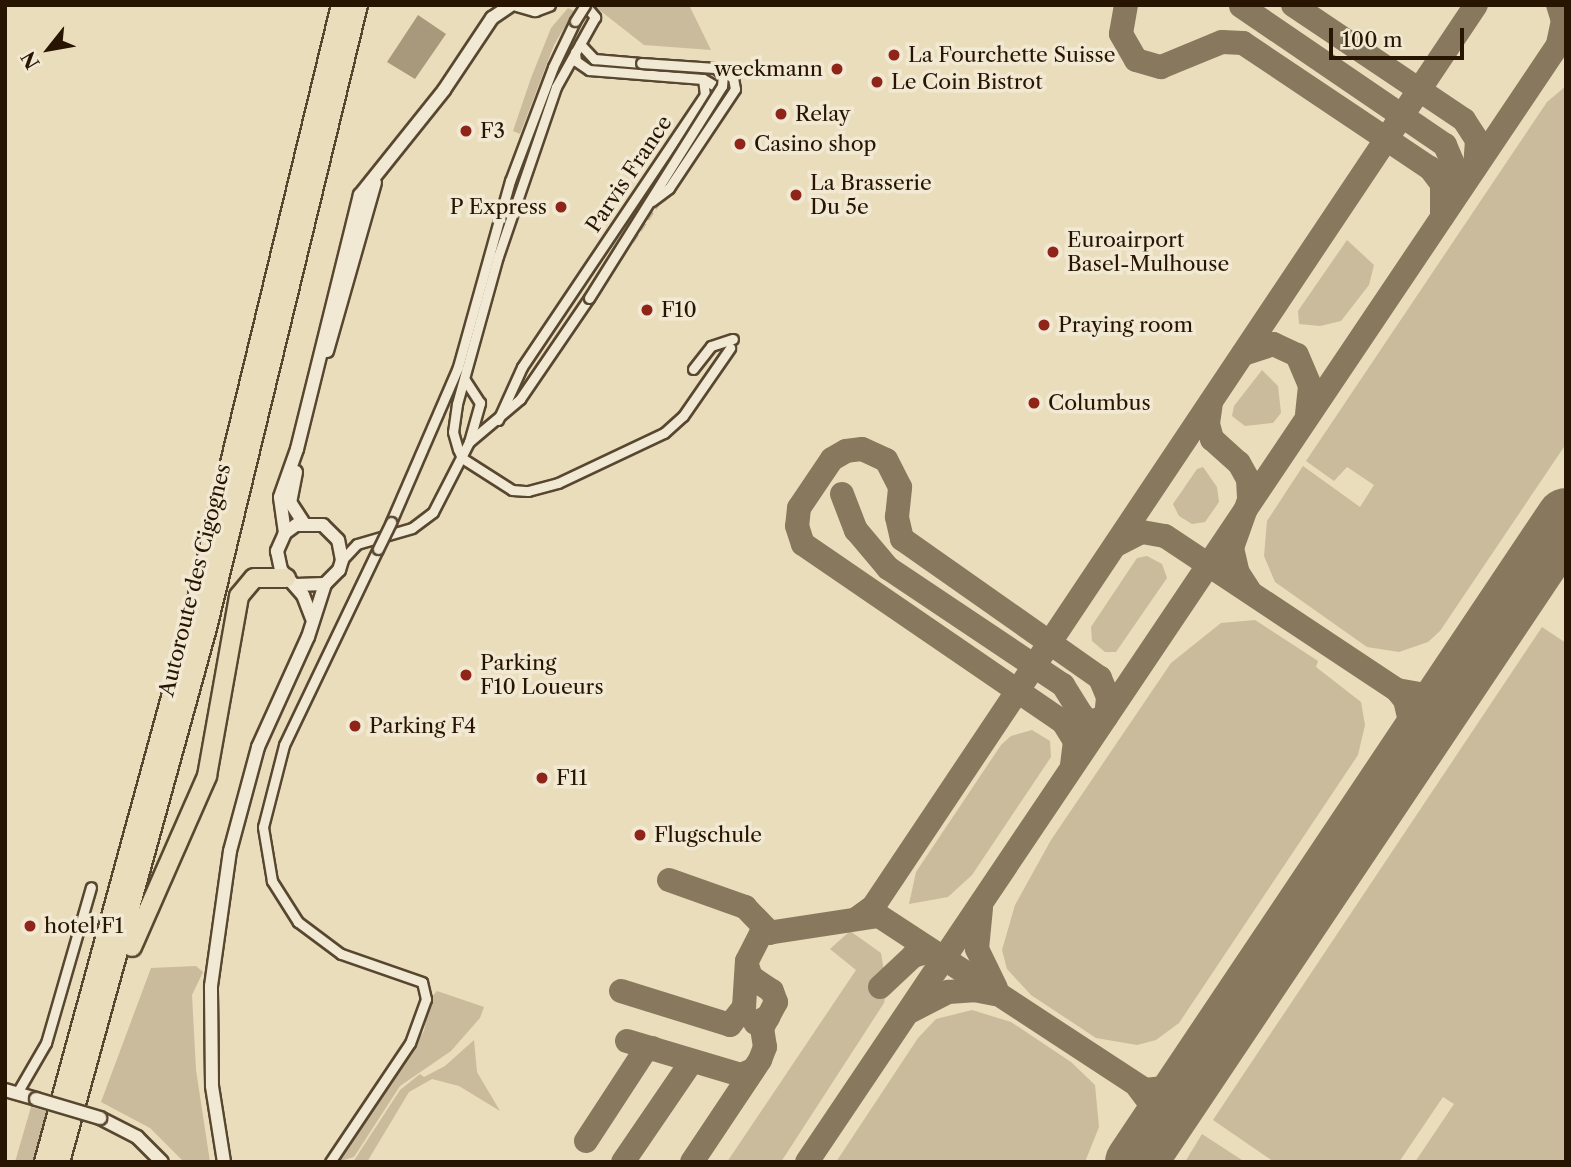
<!DOCTYPE html>
<style>
body{margin:0}
#map{position:relative;width:1571px;height:1167px;overflow:hidden;background:#eaddbb;font-family:"Libre Caslon Text",serif}
div>[style]{position:absolute}
.green>*{inset:0;background:#c9bb9b}
.water>*{inset:0;background:#a8997c}
.taxiway>*{height:24px;margin:-12px;padding:0 12px;transform-origin:12px;border-radius:12px;background:#88795e}
.runway>*{height:61px;margin:-30.5px;padding:0 30.5px;transform-origin:30.5px;border-radius:30.5px;background:#88795e}
.street-tunnel>*{height:9px;margin-top:-4.5px;transform-origin:0;background:repeating-linear-gradient(90deg,#c3b596 0 9px,transparent 0 13.5px)}
.roads{filter:drop-shadow(2px 0 #584730) drop-shadow(-2px 0 #584730) drop-shadow(0 2px #584730) drop-shadow(0 -2px #584730)}
.street>*{height:9px;margin:-4.5px;padding:0 4.5px;transform-origin:4.5px;border-radius:4.5px;background:#f1e9d3}
.secondary>*{height:12px;margin:-6px;padding:0 6px;transform-origin:6px;border-radius:6px;background:#f1e9d3}
.highway>*{height:18px;margin:-9px;padding:0 9px;transform-origin:9px;border-radius:9px;background:#eaddbb}
.bridges{filter:drop-shadow(2px 0 #584730) drop-shadow(-2px 0 #584730) drop-shadow(0 2px #584730) drop-shadow(0 -2px #584730)}
.street-bridge>*{height:9px;margin:-4.5px;padding:0 4.5px;transform-origin:4.5px;border-radius:4.5px;background:#f1e9d3}
.secondary-bridge>*{height:12px;margin:-6px;padding:0 6px;transform-origin:6px;border-radius:6px;background:#f1e9d3}
.dots>*{width:19px;height:19px;translate:-50% -50%;box-sizing:border-box;border:4px solid #f1e9d3;border-radius:50%}
span{translate:-50% -50%;white-space:nowrap;text-align:center;line-height:1.15;-webkit-text-stroke:7px #f1e9d3;paint-order:stroke}
.poi-label{font-size:21px;color:#271501}
.left{translate:0 -50%;text-align:left}
.right{translate:-100% -50%;text-align:right}
.street-label{font-size:21px;color:#271501}
.frame{position:absolute;inset:0;border:7px solid #271501;pointer-events:none}
.north{position:absolute;left:14px;top:14px;width:70px;height:70px;-webkit-text-stroke:5px #f1e9d3;paint-order:stroke;rotate:239deg;font-size:19px;font-weight:700;line-height:28px;text-align:center;color:#271501}
.north::after{content:'';display:block;margin:auto;width:24px;height:32px;background:#271501;clip-path:polygon(50% 0,100% 100%,50% 72%,0 100%)}
.scale{position:absolute;left:1329px;top:28px;width:135px;height:32px;box-sizing:border-box;border:4px solid #271501;border-top:0;padding-left:9px;font-size:21px;line-height:24px;white-space:nowrap;color:#271501;-webkit-text-stroke:5px #f1e9d3;paint-order:stroke}
</style>
<div id="map">
<div class="green">
<div style="clip-path:polygon(593px 5px,689px 5px,711px 50px,644px 45px)"></div>
<div style="clip-path:polygon(568px 8px,574px 11px,554px 45px,520px 134px,513px 131px,531px 78px,551px 28px)"></div>
<div style="clip-path:polygon(1566px 86px,1566px 444px,1440px 631px,1428px 642px,1399px 652px,1367px 647px,1275px 582px,1264px 556px,1267px 521px,1303px 466px,1360px 507px,1374px 485px,1347px 467px,1334px 481px,1306px 461px,1547px 102px)"></div>
<div style="clip-path:polygon(1347px 240px,1374px 265px,1369px 285px,1341px 321px,1320px 326px,1299px 324px,1298px 311px)"></div>
<div style="clip-path:polygon(1262px 370px,1278px 386px,1281px 413px,1273px 423px,1245px 426px,1232px 416px,1234px 406px)"></div>
<div style="clip-path:polygon(1203px 467px,1217px 487px,1219px 502px,1205px 522px,1192px 524px,1179px 516px,1173px 504px,1197px 469px)"></div>
<div style="clip-path:polygon(1147px 556px,1162px 564px,1167px 578px,1116px 652px,1105px 652px,1092px 641px,1091px 627px,1137px 558px)"></div>
<div style="clip-path:polygon(1255px 620px,1318px 661px,1316px 667px,1361px 702px,1365px 725px,1358px 755px,1179px 1023px,1156px 1040px,1137px 1045px,1096px 1038px,1031px 995px,1007px 969px,1002px 950px,1015px 905px,1051px 840px,1171px 663px,1221px 623px)"></div>
<div style="clip-path:polygon(1542px 627px,1566px 643px,1566px 1162px,1415px 1162px,1454px 1104px,1443px 1097px,1399px 1162px,1274px 1162px,1213px 1120px)"></div>
<div style="clip-path:polygon(1032px 730px,1050px 741px,1051px 757px,972px 875px,948px 897px,909px 904px,916px 872px,1001px 745px,1011px 736px)"></div>
<div style="clip-path:polygon(850px 931px,881px 953px,887px 990px,884px 1003px,781px 1162px,727px 1162px,856px 970px,830px 949px)"></div>
<div style="clip-path:polygon(196px 966px,203px 972px,192px 995px,196px 1070px,210px 1162px,184px 1162px,150px 1128px,101px 1102px,151px 968px)"></div>
<div style="clip-path:polygon(437px 991px,484px 1007px,480px 1018px,451px 1051px,400px 1086px,354px 1157px,337px 1162px,424px 1031px,430px 999px)"></div>
<div style="clip-path:polygon(972px 1010px,1011px 1022px,1071px 1062px,1095px 1085px,1099px 1127px,1085px 1162px,836px 1162px,918px 1038px,936px 1019px)"></div>
<div style="clip-path:polygon(474px 1040px,477px 1072px,500px 1111px,459px 1086px,432px 1079px,409px 1092px,367px 1162px,353px 1162px,400px 1090px,420px 1074px,424px 1077px,445px 1066px)"></div>
<div style="clip-path:polygon(31px 1107px,49px 1112px,33px 1162px,15px 1162px)"></div>
<div style="clip-path:polygon(1202px 1134px,1245px 1162px,1185px 1162px)"></div>
</div>
<div class="water">
<div style="clip-path:polygon(418px 15px,446px 34px,415px 79px,387px 62px)"></div>
</div>
<div class="taxiway">
<div style="left:1126px;top:5px;width:29px;rotate:100deg"></div>
<div style="left:1121px;top:34px;width:30px;rotate:60deg"></div>
<div style="left:1136px;top:60px;width:26px;rotate:16deg"></div>
<div style="left:1161px;top:67px;width:66px;rotate:-22.3deg"></div>
<div style="left:1222px;top:42px;width:21px;rotate:3deg"></div>
<div style="left:1243px;top:43px;width:225px;rotate:33.8deg"></div>
<div style="left:1430px;top:168px;width:20px;rotate:53deg"></div>
<div style="left:1442px;top:184px;width:33px;rotate:90deg"></div>
<div style="left:1293px;top:5px;width:206px;rotate:33.9deg"></div>
<div style="left:1464px;top:120px;width:24px;rotate:57deg"></div>
<div style="left:1477px;top:140px;width:28px;rotate:94deg"></div>
<div style="left:1241px;top:6px;width:247px;rotate:34.3deg"></div>
<div style="left:1445px;top:145px;width:25px;rotate:67deg"></div>
<div style="left:1455px;top:168px;width:32px;rotate:95deg"></div>
<div style="left:1558px;top:44px;width:24px;rotate:-78deg"></div>
<div style="left:1563px;top:21px;width:17px;rotate:-107deg"></div>
<div style="left:1243px;top:354px;width:32px;rotate:-18deg"></div>
<div style="left:1273px;top:344px;width:26px;rotate:25deg"></div>
<div style="left:1297px;top:355px;width:34px;rotate:67deg"></div>
<div style="left:1310px;top:386px;width:28px;rotate:96deg"></div>
<div style="left:1211px;top:402px;width:22px;rotate:98deg"></div>
<div style="left:1208px;top:424px;width:16px;rotate:75deg"></div>
<div style="left:1212px;top:439px;width:36px;rotate:42deg"></div>
<div style="left:1239px;top:463px;width:18px;rotate:61deg"></div>
<div style="left:1248px;top:479px;width:21px;rotate:87deg"></div>
<div style="left:1249px;top:500px;width:51px;rotate:109.5deg"></div>
<div style="left:1232px;top:548px;width:26px;rotate:77deg"></div>
<div style="left:1238px;top:573px;width:20px;rotate:57deg"></div>
<div style="left:842px;top:494px;width:39px;rotate:69deg"></div>
<div style="left:856px;top:530px;width:50px;rotate:49.9deg"></div>
<div style="left:888px;top:568px;width:211px;rotate:33.8deg"></div>
<div style="left:1063px;top:685px;width:36px;rotate:58deg"></div>
<div style="left:1082px;top:715px;width:25px;rotate:88deg"></div>
<div style="left:1116px;top:545px;width:29px;rotate:-27deg"></div>
<div style="left:1142px;top:532px;width:23px;rotate:10deg"></div>
<div style="left:1165px;top:536px;width:278px;rotate:33.6deg"></div>
<div style="left:1059px;top:719px;width:25px;rotate:12deg"></div>
<div style="left:1083px;top:724px;width:24px;rotate:-17deg"></div>
<div style="left:1106px;top:717px;width:20px;rotate:-84deg"></div>
<div style="left:1108px;top:697px;width:21px;rotate:-113deg"></div>
<div style="left:1100px;top:678px;width:242px;rotate:-144.9deg"></div>
<div style="left:902px;top:539px;width:23px;rotate:-103deg"></div>
<div style="left:897px;top:517px;width:30px;rotate:-84deg"></div>
<div style="left:900px;top:487px;width:30px;rotate:-117deg"></div>
<div style="left:886px;top:460px;width:26px;rotate:-155deg"></div>
<div style="left:862px;top:449px;width:16px;rotate:173deg"></div>
<div style="left:846px;top:451px;width:16px;rotate:150deg"></div>
<div style="left:832px;top:459px;width:59px;rotate:124deg"></div>
<div style="left:799px;top:508px;width:18px;rotate:96deg"></div>
<div style="left:797px;top:526px;width:19px;rotate:72deg"></div>
<div style="left:803px;top:544px;width:315px;rotate:34.4deg"></div>
<div style="left:1063px;top:722px;width:22px;rotate:58deg"></div>
<div style="left:1075px;top:741px;width:25px;rotate:97deg"></div>
<div style="left:1404px;top:760px;width:31px;rotate:-75deg"></div>
<div style="left:1412px;top:730px;width:31px;rotate:-103deg"></div>
<div style="left:1405px;top:700px;width:13px;rotate:-129deg"></div>
<div style="left:1397px;top:690px;width:36px;rotate:10deg"></div>
<div style="left:1432px;top:696px;width:33px;rotate:-35deg"></div>
<div style="left:669px;top:880px;width:81px;rotate:19.6deg"></div>
<div style="left:745px;top:907px;width:36px;rotate:46deg"></div>
<div style="left:981px;top:908px;width:41px;rotate:95.6deg"></div>
<div style="left:977px;top:949px;width:43px;rotate:64deg"></div>
<div style="left:859px;top:917px;width:17px;rotate:-36deg"></div>
<div style="left:873px;top:907px;width:1085px;rotate:-56.24deg"></div>
<div style="left:747px;top:965px;width:13px;rotate:72deg"></div>
<div style="left:751px;top:977px;width:25px;rotate:34deg"></div>
<div style="left:772px;top:991px;width:12px;rotate:70deg"></div>
<div style="left:776px;top:1002px;width:17px;rotate:118deg"></div>
<div style="left:768px;top:1017px;width:14px;rotate:155deg"></div>
<div style="left:880px;top:987px;width:45px;rotate:-43.2deg"></div>
<div style="left:913px;top:956px;width:14px;rotate:-17deg"></div>
<div style="left:926px;top:952px;width:19px;rotate:16deg"></div>
<div style="left:621px;top:991px;width:114px;rotate:17.3deg"></div>
<div style="left:730px;top:1025px;width:23px;rotate:-52deg"></div>
<div style="left:744px;top:1007px;width:46px;rotate:-86.3deg"></div>
<div style="left:747px;top:961px;width:30px;rotate:-63deg"></div>
<div style="left:761px;top:934px;width:119px;rotate:-8.7deg"></div>
<div style="left:879px;top:916px;width:318px;rotate:33.2deg"></div>
<div style="left:1145px;top:1090px;width:31px;rotate:-6deg"></div>
<div style="left:1176px;top:1087px;width:38px;rotate:-45deg"></div>
<div style="left:911px;top:1011px;width:42px;rotate:-27.2deg"></div>
<div style="left:948px;top:992px;width:26px;rotate:-4deg"></div>
<div style="left:974px;top:990px;width:21px;rotate:11deg"></div>
<div style="left:627px;top:1041px;width:119px;rotate:16.6deg"></div>
<div style="left:741px;top:1075px;width:13px;rotate:-23deg"></div>
<div style="left:586px;top:1141px;width:106px;rotate:-56.9deg"></div>
<div style="left:644px;top:1052px;width:9px;rotate:-27deg"></div>
<div style="left:1137px;top:1158px;width:39px;rotate:-66deg"></div>
<div style="left:1153px;top:1122px;width:19px;rotate:-99deg"></div>
<div style="left:1150px;top:1103px;width:20px;rotate:-127deg"></div>
<div style="left:623px;top:1162px;width:122px;rotate:-55.7deg"></div>
<div style="left:692px;top:1162px;width:123px;rotate:-56.3deg"></div>
<div style="left:760px;top:1060px;width:14px;rotate:-69deg"></div>
<div style="left:765px;top:1047px;width:19px;rotate:-99deg"></div>
<div style="left:762px;top:1028px;width:13px;rotate:-61deg"></div>
<div style="left:807px;top:1162px;width:1360px;rotate:-56.09deg"></div>
</div>
<div class="runway">
<div style="left:1135px;top:1162px;width:775px;rotate:-56.21deg"></div>
</div>
<div class="street-tunnel">
<div style="left:630px;top:240px;width:52px;rotate:-56deg"></div>
</div>
<div class="roads">
<div class="street">
<div style="left:585px;top:5px;width:16px;rotate:50deg"></div>
<div style="left:595px;top:17px;width:80px;rotate:119.1deg"></div>
<div style="left:556px;top:87px;width:179px;rotate:108.9deg"></div>
<div style="left:498px;top:256px;width:154px;rotate:105.5deg"></div>
<div style="left:457px;top:404px;width:28px;rotate:98deg"></div>
<div style="left:453px;top:432px;width:18px;rotate:74deg"></div>
<div style="left:458px;top:449px;width:10px;rotate:66deg"></div>
<div style="left:462px;top:458px;width:59px;rotate:32.6deg"></div>
<div style="left:512px;top:490px;width:16px;rotate:4deg"></div>
<div style="left:528px;top:491px;width:31px;rotate:-15deg"></div>
<div style="left:558px;top:483px;width:117px;rotate:-25.3deg"></div>
<div style="left:664px;top:433px;width:25px;rotate:-42deg"></div>
<div style="left:683px;top:416px;width:83px;rotate:-55.3deg"></div>
<div style="left:580px;top:44px;width:21px;rotate:47deg"></div>
<div style="left:594px;top:59px;width:47px;rotate:4.9deg"></div>
<div style="left:575px;top:52px;width:9px;rotate:84deg"></div>
<div style="left:576px;top:61px;width:16px;rotate:35deg"></div>
<div style="left:589px;top:70px;width:114px;rotate:4.5deg"></div>
<div style="left:703px;top:79px;width:16px;rotate:30deg"></div>
<div style="left:693px;top:369px;width:29px;rotate:-52deg"></div>
<div style="left:711px;top:346px;width:23px;rotate:-18deg"></div>
<div style="left:498px;top:420px;width:58px;rotate:-65.6deg"></div>
<div style="left:522px;top:367px;width:328px;rotate:-56.1deg"></div>
<div style="left:705px;top:95px;width:16px;rotate:-97deg"></div>
<div style="left:469px;top:442px;width:67px;rotate:-40.1deg"></div>
<div style="left:520px;top:399px;width:122px;rotate:-55.7deg"></div>
<div style="left:391px;top:522px;width:169px;rotate:-66.6deg"></div>
<div style="left:458px;top:367px;width:193px;rotate:-74.4deg"></div>
<div style="left:510px;top:181px;width:122px;rotate:-69.3deg"></div>
<div style="left:553px;top:67px;width:51px;rotate:-64.4deg"></div>
<div style="left:342px;top:560px;width:22px;rotate:-47deg"></div>
<div style="left:357px;top:544px;width:57px;rotate:-16.2deg"></div>
<div style="left:412px;top:528px;width:26px;rotate:-37deg"></div>
<div style="left:433px;top:512px;width:79px;rotate:-62.8deg"></div>
<div style="left:469px;top:442px;width:41px;rotate:-74.2deg"></div>
<div style="left:480px;top:403px;width:27px;rotate:-123deg"></div>
<div style="left:17px;top:1093px;width:58px;rotate:-59.9deg"></div>
<div style="left:46px;top:1043px;width:162px;rotate:-73.9deg"></div>
<div style="left:330px;top:1162px;width:143px;rotate:-56.1deg"></div>
<div style="left:410px;top:1043px;width:47px;rotate:-70deg"></div>
<div style="left:426px;top:999px;width:17px;rotate:-103deg"></div>
<div style="left:422px;top:982px;width:86px;rotate:-160.9deg"></div>
<div style="left:341px;top:954px;width:54px;rotate:-143.3deg"></div>
<div style="left:298px;top:922px;width:49px;rotate:-122.4deg"></div>
<div style="left:272px;top:881px;width:55px;rotate:-99.5deg"></div>
<div style="left:263px;top:827px;width:85px;rotate:-75.6deg"></div>
<div style="left:284px;top:745px;width:217px;rotate:-64.4deg"></div>
</div>
<div class="secondary">
<div style="left:517px;top:5px;width:19px;rotate:16deg"></div>
<div style="left:535px;top:10px;width:15px;rotate:-20deg"></div>
<div style="left:327px;top:351px;width:175px;rotate:-74.1deg"></div>
<div style="left:296px;top:472px;width:31px;rotate:101deg"></div>
<div style="left:290px;top:502px;width:24px;rotate:57deg"></div>
<div style="left:285px;top:533px;width:36px;rotate:-98deg"></div>
<div style="left:280px;top:497px;width:51px;rotate:-70.5deg"></div>
<div style="left:297px;top:449px;width:262px;rotate:-76.1deg"></div>
<div style="left:360px;top:195px;width:134px;rotate:-51.3deg"></div>
<div style="left:444px;top:90px;width:87px;rotate:-56.3deg"></div>
<div style="left:492px;top:18px;width:23px;rotate:-34deg"></div>
<div style="left:296px;top:585px;width:29px;rotate:-2deg"></div>
<div style="left:325px;top:584px;width:20px;rotate:-45deg"></div>
<div style="left:339px;top:570px;width:10px;rotate:-73deg"></div>
<div style="left:342px;top:560px;width:20px;rotate:-101deg"></div>
<div style="left:338px;top:540px;width:21px;rotate:-135deg"></div>
<div style="left:323px;top:525px;width:27px;rotate:180deg"></div>
<div style="left:296px;top:525px;width:14px;rotate:144deg"></div>
<div style="left:285px;top:533px;width:20px;rotate:114deg"></div>
<div style="left:277px;top:551px;width:19px;rotate:78deg"></div>
<div style="left:281px;top:570px;width:33px;rotate:49deg"></div>
<div style="left:303px;top:595px;width:25px;rotate:69deg"></div>
<div style="left:5px;top:1090px;width:32px;rotate:16deg"></div>
<div style="left:100px;top:1118px;width:42px;rotate:27.2deg"></div>
<div style="left:137px;top:1137px;width:35px;rotate:45deg"></div>
<div style="left:224px;top:1162px;width:77px;rotate:-99deg"></div>
<div style="left:212px;top:1086px;width:100px;rotate:-90.6deg"></div>
<div style="left:211px;top:986px;width:136px;rotate:-82deg"></div>
<div style="left:230px;top:851px;width:108px;rotate:-74.9deg"></div>
<div style="left:258px;top:747px;width:121px;rotate:-65.6deg"></div>
<div style="left:308px;top:637px;width:56px;rotate:-72.2deg"></div>
</div>
<div class="highway">
<div style="left:132px;top:947px;width:187px;rotate:-66.3deg"></div>
<div style="left:207px;top:776px;width:183px;rotate:-79.9deg"></div>
<div style="left:239px;top:596px;width:23px;rotate:-50deg"></div>
<div style="left:254px;top:578px;width:32px"></div>
<div style="left:44px;top:1162px;width:558px;rotate:-74.72deg"></div>
<div style="left:191px;top:624px;width:637px;rotate:-76.38deg"></div>
<div style="left:60px;top:1162px;width:554px;rotate:-74.61deg"></div>
<div style="left:207px;top:628px;width:641px;rotate:-76.38deg"></div>
</div>
</div>
<div class="bridges">
<div class="street-bridge">
<div style="left:575px;top:21px;width:19px;rotate:-58deg"></div>
<div style="left:652px;top:201px;width:21px;rotate:-37deg"></div>
<div style="left:669px;top:188px;width:119px;rotate:-56.3deg"></div>
<div style="left:735px;top:89px;width:11px;rotate:-100deg"></div>
<div style="left:733px;top:78px;width:17px;rotate:-147deg"></div>
<div style="left:589px;top:298px;width:250px;rotate:-57.9deg"></div>
<div style="left:722px;top:86px;width:12px;rotate:-85deg"></div>
<div style="left:723px;top:74px;width:10px;rotate:-143deg"></div>
<div style="left:715px;top:68px;width:74px;rotate:-176.1deg"></div>
<div style="left:378px;top:549px;width:30px;rotate:-64deg"></div>
</div>
<div class="secondary-bridge">
<div style="left:36px;top:1099px;width:67px;rotate:16.5deg"></div>
</div>
</div>
<div class="dots">
<div style="left:894px;top:55px;background:#8f2418"></div>
<div style="left:837px;top:69px;background:#8f2418"></div>
<div style="left:877px;top:82px;background:#8f2418"></div>
<div style="left:781px;top:114px;background:#8f2418"></div>
<div style="left:466px;top:131px;background:#8f2418"></div>
<div style="left:740px;top:144px;background:#8f2418"></div>
<div style="left:796px;top:195px;background:#8f2418"></div>
<div style="left:561px;top:207px;background:#8f2418"></div>
<div style="left:1053px;top:252px;background:#8f2418"></div>
<div style="left:647px;top:310px;background:#8f2418"></div>
<div style="left:1044px;top:325px;background:#8f2418"></div>
<div style="left:1034px;top:403px;background:#8f2418"></div>
<div style="left:466px;top:675px;background:#8f2418"></div>
<div style="left:355px;top:726px;background:#8f2418"></div>
<div style="left:542px;top:778px;background:#8f2418"></div>
<div style="left:640px;top:835px;background:#8f2418"></div>
<div style="left:30px;top:926px;background:#8f2418"></div>
</div>
<div class="poi-label">
<span class="left" style="left:908px;top:55px">La Fourchette Suisse</span>
<span class="right" style="left:823px;top:69px">weckmann</span>
<span class="left" style="left:891px;top:82px">Le Coin Bistrot</span>
<span class="left" style="left:795px;top:114px">Relay</span>
<span class="left" style="left:480px;top:131px">F3</span>
<span class="left" style="left:754px;top:144px">Casino shop</span>
<span class="left" style="left:810px;top:195px">La Brasserie<br>Du 5e</span>
<span class="right" style="left:547px;top:207px">P Express</span>
<span class="left" style="left:1067px;top:252px">Euroairport<br>Basel-Mulhouse</span>
<span class="left" style="left:661px;top:310px">F10</span>
<span class="left" style="left:1058px;top:325px">Praying room</span>
<span class="left" style="left:1048px;top:403px">Columbus</span>
<span class="left" style="left:480px;top:675px">Parking<br>F10 Loueurs</span>
<span class="left" style="left:369px;top:726px">Parking F4</span>
<span class="left" style="left:556px;top:778px">F11</span>
<span class="left" style="left:654px;top:835px">Flugschule</span>
<span class="left" style="left:44px;top:926px">hotel F1</span>
</div>
<div class="street-label">
<span style="left:629px;top:174px;rotate:-56deg">Parvis France</span>
<span style="left:195px;top:580px;rotate:-76deg">Autoroute des Cigognes</span>
</div>
<div class="frame"></div>
<div class="north">N</div>
<div class="scale">100 m</div>
</div>
